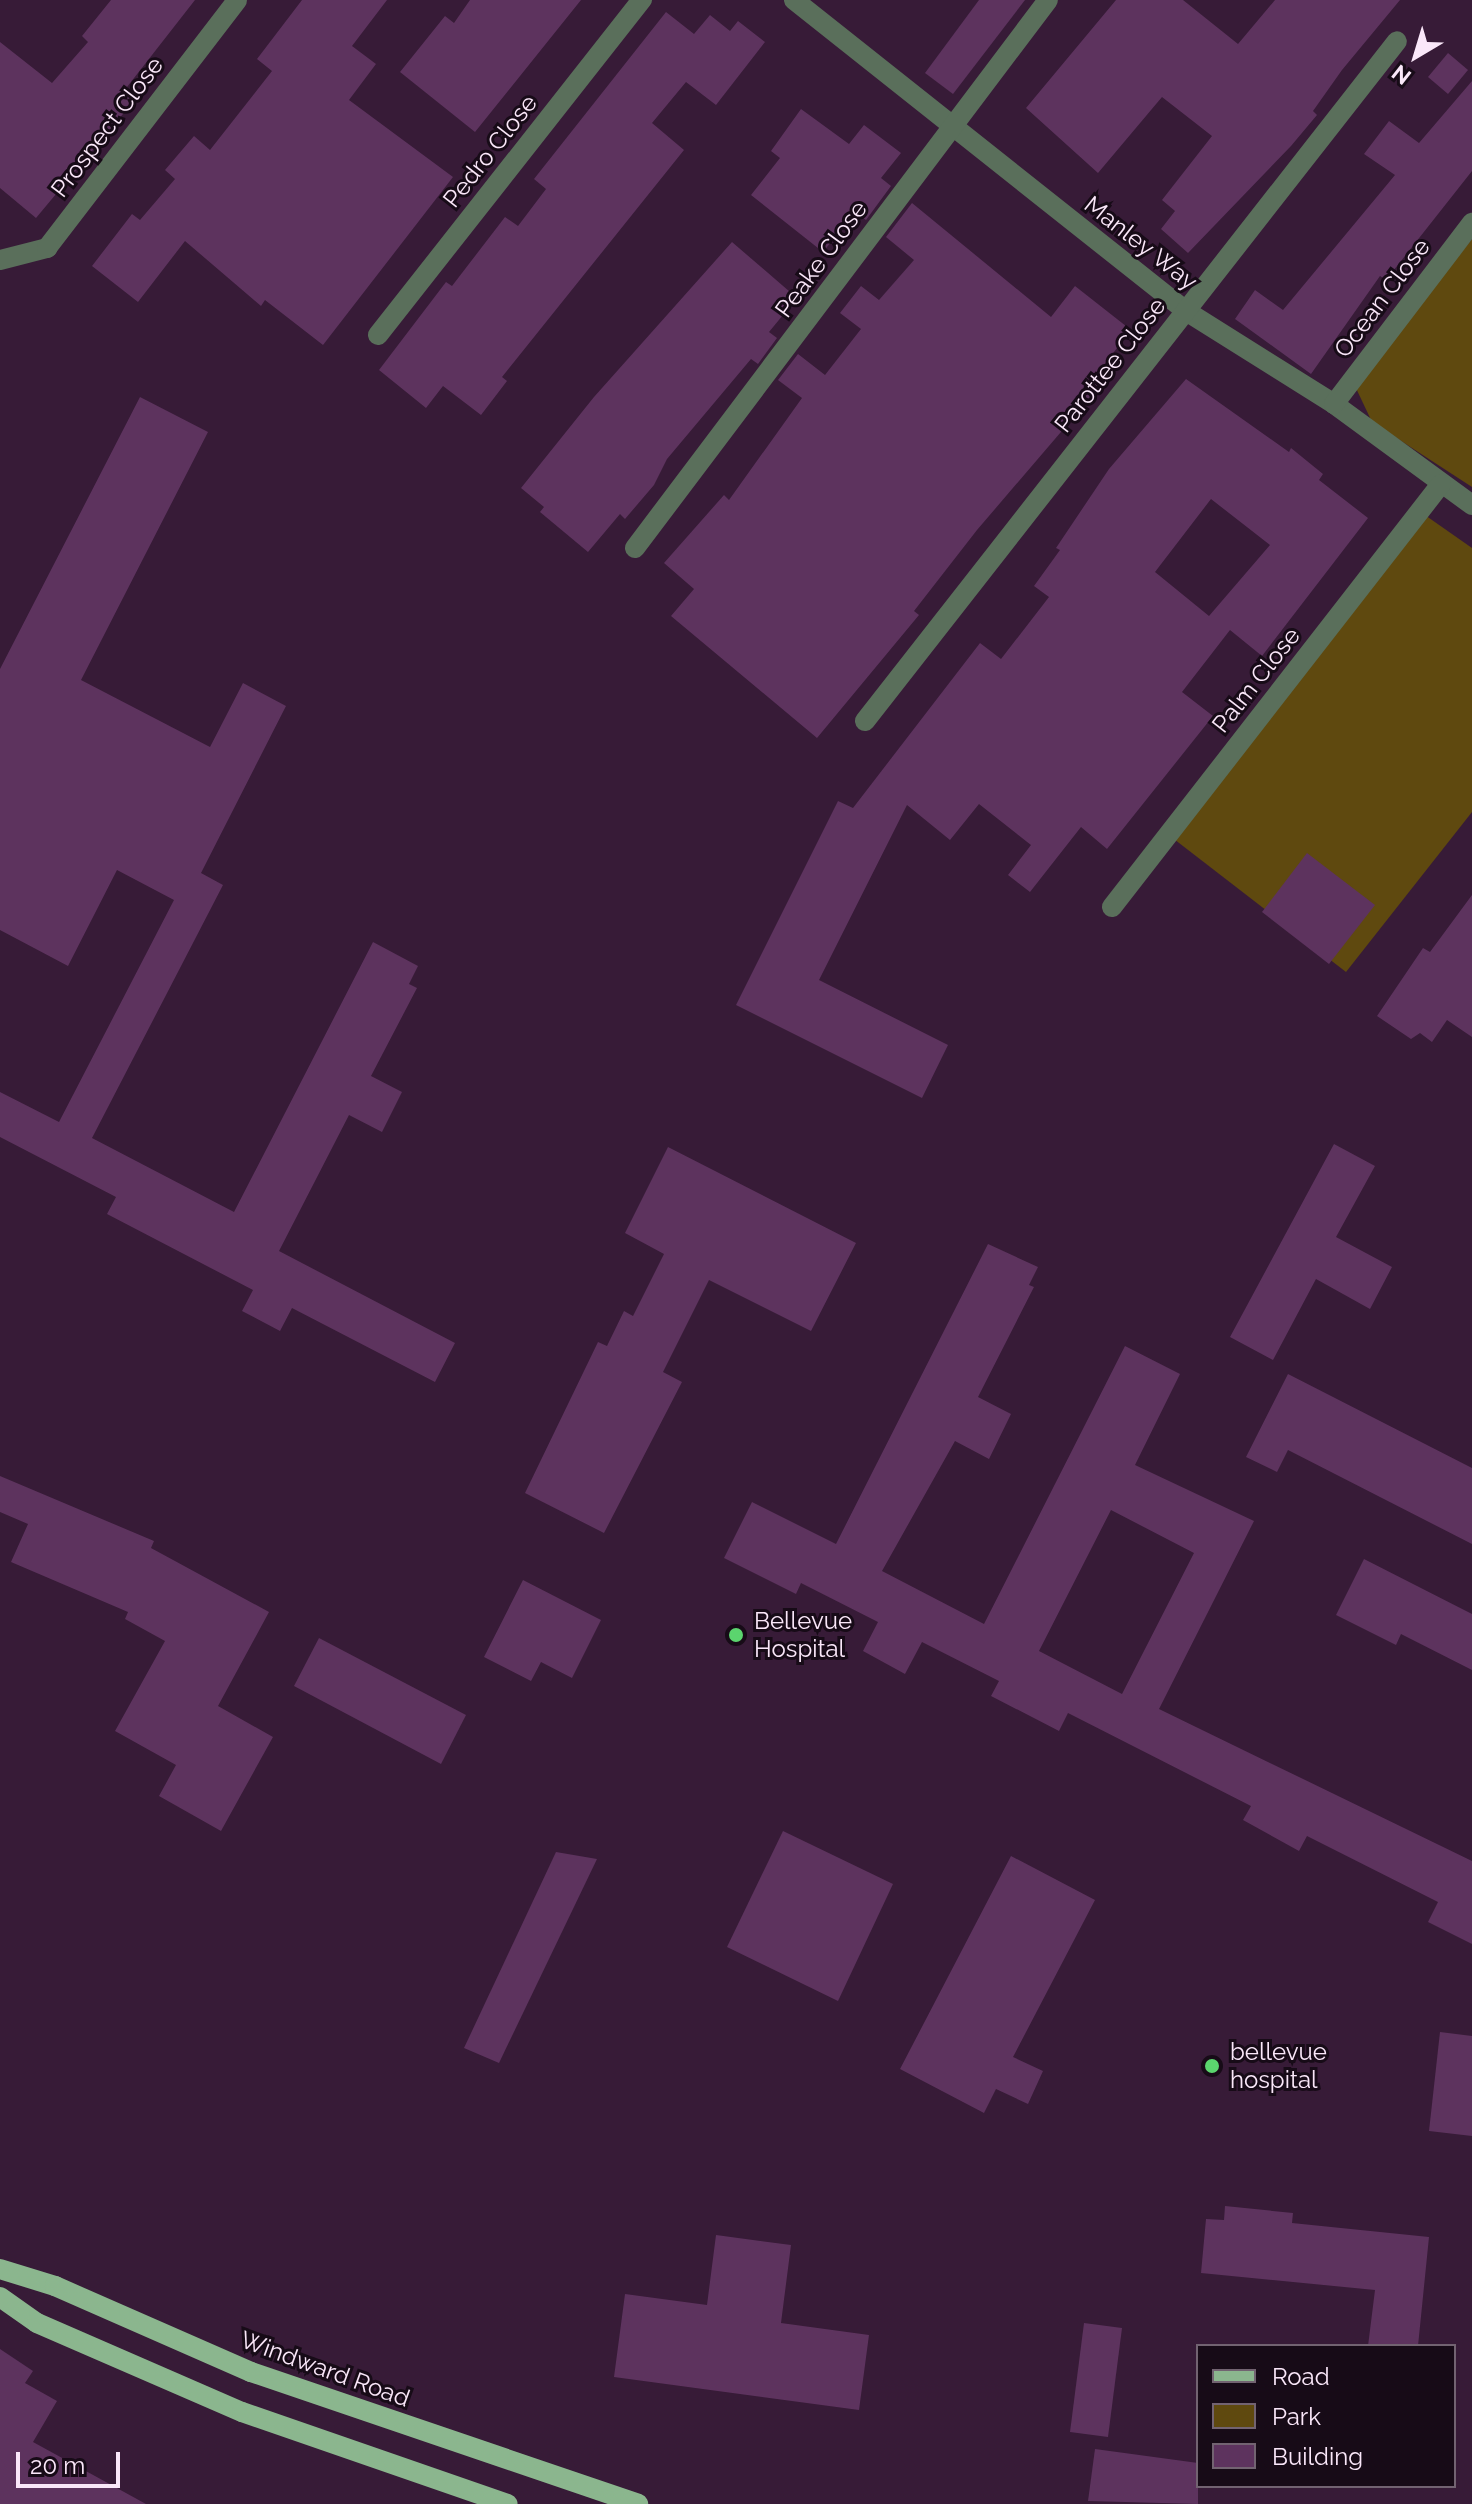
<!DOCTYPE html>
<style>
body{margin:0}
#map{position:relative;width:1472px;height:2504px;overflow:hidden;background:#371b37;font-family:Raleway,sans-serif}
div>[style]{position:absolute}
.green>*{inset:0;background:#5f490f}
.building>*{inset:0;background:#5d335e}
.minor>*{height:20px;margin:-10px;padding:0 10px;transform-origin:10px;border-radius:10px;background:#5a6f5b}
.major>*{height:20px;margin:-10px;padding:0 10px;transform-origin:10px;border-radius:10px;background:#8bb68e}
.dots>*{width:22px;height:22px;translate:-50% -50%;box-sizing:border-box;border:4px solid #170b17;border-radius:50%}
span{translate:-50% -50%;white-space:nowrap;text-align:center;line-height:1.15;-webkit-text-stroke:6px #170b17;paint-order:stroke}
.street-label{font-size:24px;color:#fae7f9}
.poi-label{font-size:24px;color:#fae7f9}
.left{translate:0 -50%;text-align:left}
.legend{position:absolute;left:1196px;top:2344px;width:260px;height:144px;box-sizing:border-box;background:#170b17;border:2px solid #726371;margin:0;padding:10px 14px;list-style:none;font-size:24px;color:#fae7f9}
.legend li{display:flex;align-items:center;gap:16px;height:40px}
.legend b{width:40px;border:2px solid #726371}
.north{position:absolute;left:1376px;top:16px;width:80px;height:80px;-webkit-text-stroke:6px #170b17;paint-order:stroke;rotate:218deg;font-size:22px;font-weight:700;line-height:32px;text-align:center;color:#fae7f9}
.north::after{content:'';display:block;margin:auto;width:28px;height:36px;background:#fae7f9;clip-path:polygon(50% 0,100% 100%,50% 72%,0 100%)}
.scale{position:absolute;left:16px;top:2452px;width:104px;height:36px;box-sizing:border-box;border:4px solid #fae7f9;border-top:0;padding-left:10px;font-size:24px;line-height:28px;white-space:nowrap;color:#fae7f9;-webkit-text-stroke:6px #170b17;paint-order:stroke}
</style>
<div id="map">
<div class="green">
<div style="clip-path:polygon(1472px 239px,1472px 487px,1372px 422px,1354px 384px)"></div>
<div style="clip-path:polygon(1422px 513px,1472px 548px,1472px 812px,1346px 972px,1170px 836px)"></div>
</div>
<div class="building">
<div style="clip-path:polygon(111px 0,195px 0,127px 87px,138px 96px,36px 218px,0 188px,0 42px,52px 83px,88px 42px,82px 36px)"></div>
<div style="clip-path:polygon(302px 0,387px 0,352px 46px,376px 64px,349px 100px,453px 177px,323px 345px,265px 300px,261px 306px,185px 241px,138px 302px,92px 266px,132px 214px,140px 220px,175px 179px,165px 170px,194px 136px,210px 150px,272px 71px,257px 59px)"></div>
<div style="clip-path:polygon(470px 0,581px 0,475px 132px,400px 72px,445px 16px,454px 23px)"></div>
<div style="clip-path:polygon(979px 0,1025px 0,953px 94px,925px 73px)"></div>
<div style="clip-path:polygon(1116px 0,1183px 0,1238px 44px,1275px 0,1400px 0,1342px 70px,1313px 111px,1317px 115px,1291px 146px,1188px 253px,1161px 229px,1175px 211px,1162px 200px,1212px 136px,1162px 97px,1098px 173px,1026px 108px)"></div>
<div style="clip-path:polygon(666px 12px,694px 34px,710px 15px,730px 31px,738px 21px,765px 42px,716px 105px,686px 82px,652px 123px,684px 150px,502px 377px,507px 381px,481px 415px,443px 386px,426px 408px,379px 370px,446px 282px,452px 286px,505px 217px,518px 226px,546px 189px,534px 179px)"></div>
<div style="clip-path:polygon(1448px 53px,1468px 70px,1448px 94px,1428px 77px)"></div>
<div style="clip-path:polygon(1472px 81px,1472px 171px,1386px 280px,1380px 276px,1311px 374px,1235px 319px,1255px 290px,1283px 310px,1395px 175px,1364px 154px,1389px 121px,1419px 143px)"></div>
<div style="clip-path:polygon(801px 109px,849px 144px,864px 125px,901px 153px,881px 178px,891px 186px,866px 220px,855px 212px,823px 252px,751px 195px,780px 158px,771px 151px)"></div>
<div style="clip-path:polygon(912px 203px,1051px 317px,1075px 286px,1131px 330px,1100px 370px,1108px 377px,977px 530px,914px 611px,919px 615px,817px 738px,671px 616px,694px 589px,664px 563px,724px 495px,729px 500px,802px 398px,778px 380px,798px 354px,825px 375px,861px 329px,840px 313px,861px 286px,879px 300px,914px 260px,886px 237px)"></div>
<div style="clip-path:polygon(732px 242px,797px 298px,769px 332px,777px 338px,758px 364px,751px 359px,667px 459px,654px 485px,625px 519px,620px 514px,588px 552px,540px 512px,544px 507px,521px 488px,594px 397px)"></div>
<div style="clip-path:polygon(evenodd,1186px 379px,1289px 452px,1291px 448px,1323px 474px,1319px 480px,1368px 518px,1262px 656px,1230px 630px,1182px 692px,1213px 716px,1107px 849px,1081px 827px,1030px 892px,1008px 875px,1031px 845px,979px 804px,950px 840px,907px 805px,819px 980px,948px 1045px,922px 1098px,736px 1005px,838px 801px,853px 808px,980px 643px,1001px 659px,1049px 597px,1034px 586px,1060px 550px,1056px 548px,1109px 469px,1186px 379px,1211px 499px,1270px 545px,1209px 616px,1155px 572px,1211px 499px)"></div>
<div style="clip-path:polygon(140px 397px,208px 432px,81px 680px,210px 747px,243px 683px,286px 706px,201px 873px,223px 885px,92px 1138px,234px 1212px,373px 942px,418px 966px,409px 984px,417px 988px,371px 1076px,402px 1092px,382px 1132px,349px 1115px,279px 1251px,455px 1343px,435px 1382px,292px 1308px,280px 1331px,242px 1311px,253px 1290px,107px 1214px,116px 1197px,0 1137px,0 1092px,59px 1122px,174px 900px,117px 870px,68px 966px,0 930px,0 669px)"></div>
<div style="clip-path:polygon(1307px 853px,1375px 905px,1329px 964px,1262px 912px)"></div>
<div style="clip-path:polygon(1472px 895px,1472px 1037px,1447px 1020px,1432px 1042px,1420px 1033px,1411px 1039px,1377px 1016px,1423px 948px,1430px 952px)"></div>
<div style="clip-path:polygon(1334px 1144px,1375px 1166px,1336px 1237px,1392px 1267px,1370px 1309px,1316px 1279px,1273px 1360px,1230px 1337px)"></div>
<div style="clip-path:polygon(668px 1147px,856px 1243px,811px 1331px,709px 1280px,663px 1372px,682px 1382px,604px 1533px,525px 1493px,598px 1342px,607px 1346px,624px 1311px,633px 1316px,664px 1254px,625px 1233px)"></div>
<div style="clip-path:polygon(evenodd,988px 1244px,1038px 1267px,1029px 1285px,1034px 1287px,978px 1397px,1011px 1414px,989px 1459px,955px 1441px,882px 1571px,984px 1624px,1125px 1346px,1180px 1374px,1135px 1465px,1254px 1521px,1159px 1709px,1472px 1861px,1472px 1944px,1428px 1922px,1438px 1902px,1307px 1836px,1299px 1851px,1243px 1820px,1251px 1806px,1068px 1713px,1059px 1731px,991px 1696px,999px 1681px,922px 1642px,905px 1674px,863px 1651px,878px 1622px,801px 1583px,796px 1594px,724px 1558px,752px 1502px,836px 1544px,988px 1244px,1111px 1510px,1194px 1553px,1122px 1694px,1039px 1651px,1111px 1510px)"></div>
<div style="clip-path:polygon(1288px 1374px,1472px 1468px,1472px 1544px,1288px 1450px,1277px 1472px,1246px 1457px)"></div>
<div style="clip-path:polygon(0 1476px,154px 1541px,151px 1548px,269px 1612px,218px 1706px,273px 1737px,221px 1831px,159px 1796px,176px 1765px,115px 1731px,165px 1641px,125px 1619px,128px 1612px,11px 1562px,28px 1524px,0 1512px)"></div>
<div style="clip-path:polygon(1364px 1559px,1472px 1614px,1472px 1670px,1401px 1634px,1396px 1645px,1336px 1615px)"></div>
<div style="clip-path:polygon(523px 1580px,601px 1620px,572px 1678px,541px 1662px,531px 1681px,484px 1657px)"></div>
<div style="clip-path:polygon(319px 1638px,466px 1715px,441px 1764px,294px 1686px)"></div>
<div style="clip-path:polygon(783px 1831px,893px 1884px,838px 2001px,727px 1947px)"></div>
<div style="clip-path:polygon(556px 1852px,597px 1859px,499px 2063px,464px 2048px)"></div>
<div style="clip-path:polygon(1011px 1856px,1095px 1900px,1013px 2057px,1043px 2071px,1028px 2104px,996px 2089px,984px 2113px,900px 2069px)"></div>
<div style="clip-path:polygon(1440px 2032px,1472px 2036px,1472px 2136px,1429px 2131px)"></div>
<div style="clip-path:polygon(1225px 2206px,1293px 2213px,1292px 2223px,1429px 2237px,1418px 2346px,1368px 2346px,1375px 2290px,1201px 2273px,1206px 2219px,1224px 2220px)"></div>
<div style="clip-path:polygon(716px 2235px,791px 2245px,781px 2323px,869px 2335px,859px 2410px,614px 2377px,625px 2294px,707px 2305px)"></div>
<div style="clip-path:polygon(1084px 2323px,1122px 2328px,1108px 2437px,1070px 2432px)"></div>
<div style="clip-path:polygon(0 2349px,33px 2371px,25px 2383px,57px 2401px,33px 2442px,146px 2504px,0 2504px)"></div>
<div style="clip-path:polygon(1095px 2449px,1198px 2463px,1198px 2504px,1088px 2501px)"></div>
</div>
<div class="minor">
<div style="left:794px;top:0;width:500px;rotate:38.43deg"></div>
<div style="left:1186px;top:311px;width:175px;rotate:32.1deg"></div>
<div style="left:1334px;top:404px;width:171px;rotate:36.2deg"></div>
<div style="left:0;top:260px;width:49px;rotate:-14.3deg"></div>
<div style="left:47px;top:248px;width:312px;rotate:-52.5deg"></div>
<div style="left:378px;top:335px;width:427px;rotate:-51.8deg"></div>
<div style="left:1334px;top:404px;width:228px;rotate:-52.7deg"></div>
<div style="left:635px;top:548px;width:686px;rotate:-53deg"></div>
<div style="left:865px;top:721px;width:863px;rotate:-51.96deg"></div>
<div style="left:1112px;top:907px;width:536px;rotate:-52.13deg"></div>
</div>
<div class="major">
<div style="left:0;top:2269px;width:58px;rotate:17.2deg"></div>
<div style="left:55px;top:2286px;width:214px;rotate:23.7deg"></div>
<div style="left:251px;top:2372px;width:409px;rotate:18.8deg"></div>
<div style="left:0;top:2297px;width:45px;rotate:35.1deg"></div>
<div style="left:37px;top:2323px;width:223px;rotate:23.5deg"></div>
<div style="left:242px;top:2412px;width:281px;rotate:19.1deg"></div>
</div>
<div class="dots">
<div style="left:736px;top:1635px;background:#5bd56e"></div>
<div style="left:1212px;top:2066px;background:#5bd56e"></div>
</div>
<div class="street-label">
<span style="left:107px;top:127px;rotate:-53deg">Prospect Close</span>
<span style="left:490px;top:151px;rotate:-52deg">Pedro Close</span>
<span style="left:1141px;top:243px;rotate:38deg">Manley Way</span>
<span style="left:821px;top:259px;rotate:-54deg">Peake Close</span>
<span style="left:1382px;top:298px;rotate:-53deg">Ocean Close</span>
<span style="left:1110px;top:365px;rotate:-52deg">Parottee Close</span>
<span style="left:1256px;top:680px;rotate:-52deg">Palm Close</span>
<span style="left:325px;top:2369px;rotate:20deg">Windward Road</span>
</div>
<div class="poi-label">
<span class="left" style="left:754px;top:1635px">Bellevue<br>Hospital</span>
<span class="left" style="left:1230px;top:2066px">bellevue<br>hospital</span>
</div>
<ul class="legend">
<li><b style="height:10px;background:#8bb68e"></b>Road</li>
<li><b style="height:22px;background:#5f490f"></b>Park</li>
<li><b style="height:22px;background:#5d335e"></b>Building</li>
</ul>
<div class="north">N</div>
<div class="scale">20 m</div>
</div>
